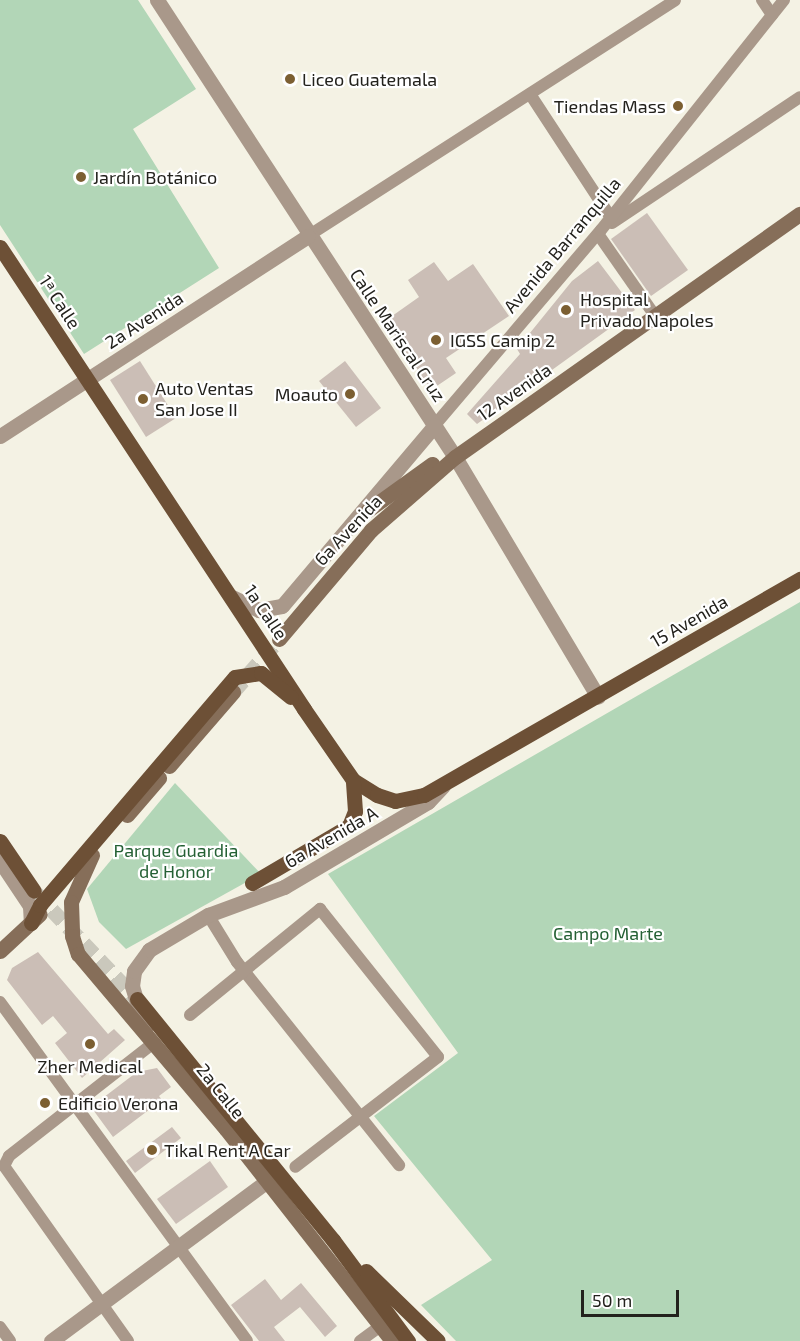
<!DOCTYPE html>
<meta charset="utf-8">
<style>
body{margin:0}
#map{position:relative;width:800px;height:1341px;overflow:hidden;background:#f4f2e4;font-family:"Exo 2",sans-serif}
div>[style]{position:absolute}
.green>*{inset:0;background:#b2d6b7}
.building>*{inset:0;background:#cbbeb6}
.secondary-tunnel>*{height:15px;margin-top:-7.5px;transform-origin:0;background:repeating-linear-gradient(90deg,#cac8bc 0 15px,transparent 0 23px)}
.primary-tunnel>*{height:15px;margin-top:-7.5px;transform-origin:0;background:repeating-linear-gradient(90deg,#cac8bc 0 15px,transparent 0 23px)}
.minor>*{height:12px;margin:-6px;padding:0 6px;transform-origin:6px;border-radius:6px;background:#a9988a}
.tertiary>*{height:15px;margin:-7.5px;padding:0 7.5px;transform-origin:7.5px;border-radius:7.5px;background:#a9988a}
.secondary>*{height:15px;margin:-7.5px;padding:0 7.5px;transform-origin:7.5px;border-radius:7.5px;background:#866e59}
.primary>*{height:15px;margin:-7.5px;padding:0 7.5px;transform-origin:7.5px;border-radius:7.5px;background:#6d5036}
.dots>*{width:16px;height:16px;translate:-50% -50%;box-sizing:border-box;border:3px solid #fff;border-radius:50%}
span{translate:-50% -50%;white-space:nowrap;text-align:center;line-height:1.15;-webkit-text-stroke:4.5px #fff;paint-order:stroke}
.poi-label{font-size:18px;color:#23221d}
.left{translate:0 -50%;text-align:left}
.right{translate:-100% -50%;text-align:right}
.street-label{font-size:18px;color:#23221d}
.park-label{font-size:18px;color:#246034}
.scale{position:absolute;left:581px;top:1290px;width:98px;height:27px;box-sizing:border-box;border:3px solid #23221d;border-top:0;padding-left:8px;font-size:18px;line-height:21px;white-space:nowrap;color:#23221d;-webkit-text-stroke:4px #fff;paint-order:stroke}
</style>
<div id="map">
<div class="green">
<div style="clip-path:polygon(0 0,138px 0,196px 89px,133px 129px,219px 268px,84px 354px,0 225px)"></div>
<div style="clip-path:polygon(800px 602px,800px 1341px,456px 1341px,421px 1305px,492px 1260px,374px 1116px,458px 1053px,328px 874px)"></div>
<div style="clip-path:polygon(175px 783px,261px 874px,126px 949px,99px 922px,87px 889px)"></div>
</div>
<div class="building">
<div style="clip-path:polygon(647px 213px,688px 270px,651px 296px,611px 239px)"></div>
<div style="clip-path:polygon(598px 261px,635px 310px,477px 424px,467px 414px,520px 354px,517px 349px,572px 281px)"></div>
<div style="clip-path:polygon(434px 262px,448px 281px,473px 264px,509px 316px,446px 358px,456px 373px,431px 390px,385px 321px,419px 297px,408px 280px)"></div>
<div style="clip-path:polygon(140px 361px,176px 418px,146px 437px,110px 380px)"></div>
<div style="clip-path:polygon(345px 361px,381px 408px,356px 427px,319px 381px)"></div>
<div style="clip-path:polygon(38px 952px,108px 1034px,114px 1029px,125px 1040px,82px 1078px,55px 1043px,67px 1033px,53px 1016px,42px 1025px,7px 980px,12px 968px)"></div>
<div style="clip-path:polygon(157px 1068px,171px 1087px,159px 1096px,162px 1100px,113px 1137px,91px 1107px,137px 1072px)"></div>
<div style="clip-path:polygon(172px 1127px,181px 1138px,135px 1173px,126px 1161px)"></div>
<div style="clip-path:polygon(210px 1161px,228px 1187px,176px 1224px,157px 1199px)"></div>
<div style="clip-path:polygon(265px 1279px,281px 1300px,301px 1283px,337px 1326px,325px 1337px,300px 1307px,274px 1327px,285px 1341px,259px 1341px,231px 1305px)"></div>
</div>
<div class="secondary-tunnel">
<div style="left:233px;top:692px;width:70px;rotate:-49deg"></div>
</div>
<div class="primary-tunnel">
<div style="left:36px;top:893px;width:146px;rotate:46.4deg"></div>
</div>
<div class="minor">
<div style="left:762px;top:0;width:18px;rotate:56deg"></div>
<div style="left:530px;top:94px;width:148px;rotate:56.8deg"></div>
<div style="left:612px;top:223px;width:226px;rotate:-33.8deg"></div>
<div style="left:598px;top:234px;width:101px;rotate:55.1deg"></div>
<div style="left:308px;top:236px;width:436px;rotate:-32.7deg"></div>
<div style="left:434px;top:426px;width:257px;rotate:-49.6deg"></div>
<div style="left:601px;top:230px;width:294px;rotate:-51.5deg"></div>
<div style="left:208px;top:915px;width:55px;rotate:58.3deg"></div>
<div style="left:237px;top:962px;width:260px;rotate:51.4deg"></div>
<div style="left:0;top:1002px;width:419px;rotate:53.9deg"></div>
<div style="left:190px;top:1015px;width:168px;rotate:-39.2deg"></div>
<div style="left:320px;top:909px;width:189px;rotate:51.4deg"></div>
<div style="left:438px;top:1057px;width:180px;rotate:142.4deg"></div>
<div style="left:0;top:1327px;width:17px;rotate:54deg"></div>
<div style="left:128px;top:1341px;width:214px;rotate:-125.3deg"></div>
<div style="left:4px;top:1166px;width:11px;rotate:-63deg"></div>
<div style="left:9px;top:1156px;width:185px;rotate:-38deg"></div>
<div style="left:360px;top:1341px;width:26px;rotate:-36deg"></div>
</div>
<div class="tertiary">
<div style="left:157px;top:0;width:546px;rotate:56.89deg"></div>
<div style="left:455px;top:457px;width:279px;rotate:59.2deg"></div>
<div style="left:0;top:436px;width:367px;rotate:-33deg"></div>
<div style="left:232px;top:597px;width:30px;rotate:26deg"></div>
<div style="left:259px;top:610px;width:23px;rotate:-10deg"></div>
<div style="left:282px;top:606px;width:236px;rotate:-49.8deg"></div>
<div style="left:0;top:861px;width:54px;rotate:56.3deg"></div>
<div style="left:30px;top:906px;width:17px;rotate:87deg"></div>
<div style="left:145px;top:1029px;width:45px;rotate:-106.8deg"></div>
<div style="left:132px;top:986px;width:15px;rotate:-82deg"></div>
<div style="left:134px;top:971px;width:26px;rotate:-54deg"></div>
<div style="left:149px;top:950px;width:69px;rotate:-30.7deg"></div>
<div style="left:208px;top:915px;width:81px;rotate:-20.2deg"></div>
<div style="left:284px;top:887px;width:167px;rotate:-30.6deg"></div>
<div style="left:428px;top:802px;width:22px;rotate:-47deg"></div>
<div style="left:51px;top:1341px;width:269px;rotate:-36.5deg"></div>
</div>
<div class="secondary">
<div style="left:368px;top:510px;width:79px;rotate:-35.7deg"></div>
<div style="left:279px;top:639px;width:143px;rotate:-49.8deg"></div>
<div style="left:371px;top:530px;width:111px;rotate:-41deg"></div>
<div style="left:455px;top:457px;width:422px;rotate:-35.2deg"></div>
<div style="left:169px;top:766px;width:98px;rotate:-49.1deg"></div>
<div style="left:127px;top:815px;width:49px;rotate:-49.1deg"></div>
<div style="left:92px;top:855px;width:51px;rotate:114.1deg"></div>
<div style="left:71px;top:902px;width:34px;rotate:88deg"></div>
<div style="left:72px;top:936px;width:19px;rotate:72deg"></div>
<div style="left:78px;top:954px;width:229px;rotate:49.8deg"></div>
<div style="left:226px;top:1129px;width:269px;rotate:51.9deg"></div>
<div style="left:0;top:951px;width:54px;rotate:-42.8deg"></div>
</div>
<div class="primary">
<div style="left:0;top:247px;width:553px;rotate:56.65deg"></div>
<div style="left:304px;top:709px;width:86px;rotate:55.4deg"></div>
<div style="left:353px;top:780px;width:28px;rotate:32deg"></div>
<div style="left:377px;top:795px;width:19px;rotate:18deg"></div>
<div style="left:395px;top:801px;width:30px;rotate:-12deg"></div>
<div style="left:424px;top:795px;width:434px;rotate:-29.9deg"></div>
<div style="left:0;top:841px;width:60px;rotate:55.8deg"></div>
<div style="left:252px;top:883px;width:113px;rotate:-30.4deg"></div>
<div style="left:349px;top:826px;width:16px;rotate:-68deg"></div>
<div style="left:355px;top:811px;width:31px;rotate:-94deg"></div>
<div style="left:31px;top:923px;width:20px;rotate:-63deg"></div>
<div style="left:40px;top:905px;width:300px;rotate:-49.5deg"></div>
<div style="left:235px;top:677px;width:26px;rotate:-9deg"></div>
<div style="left:261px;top:673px;width:38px;rotate:39deg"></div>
<div style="left:137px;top:999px;width:311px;rotate:50.9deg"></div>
<div style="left:333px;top:1240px;width:126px;rotate:53.4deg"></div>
<div style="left:366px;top:1271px;width:100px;rotate:44.2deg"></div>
</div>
<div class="dots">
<div style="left:290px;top:79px;background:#7c5f32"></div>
<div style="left:678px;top:106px;background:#7c5f32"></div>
<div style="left:81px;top:177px;background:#7c5f32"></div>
<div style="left:566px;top:310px;background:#7c5f32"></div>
<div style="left:436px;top:340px;background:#7c5f32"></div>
<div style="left:350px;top:394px;background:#7c5f32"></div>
<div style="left:143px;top:399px;background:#7c5f32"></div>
<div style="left:90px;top:1044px;background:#7c5f32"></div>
<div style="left:45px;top:1103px;background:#7c5f32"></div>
<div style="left:152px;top:1150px;background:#7c5f32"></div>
</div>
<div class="poi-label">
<span class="left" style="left:302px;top:79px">Liceo Guatemala</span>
<span class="right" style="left:666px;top:106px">Tiendas Mass</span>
<span class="left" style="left:93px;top:177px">Jardín Botánico</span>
<span class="left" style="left:580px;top:310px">Hospital<br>Privado Napoles</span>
<span class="left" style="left:450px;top:340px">IGSS Camip 2</span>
<span class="left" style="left:155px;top:399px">Auto Ventas<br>San Jose II</span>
<span class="right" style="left:338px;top:394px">Moauto</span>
<span style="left:90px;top:1066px">Zher Medical</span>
<span class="left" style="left:58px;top:1103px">Edificio Verona</span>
<span class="left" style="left:164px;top:1150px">Tikal Rent A Car</span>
</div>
<div class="street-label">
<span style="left:562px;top:245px;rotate:-50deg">Avenida Barranquilla</span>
<span style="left:60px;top:302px;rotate:57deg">1ª Calle</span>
<span style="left:144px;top:320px;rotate:-33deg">2a Avenida</span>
<span style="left:398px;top:335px;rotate:56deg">Calle Mariscal Cruz</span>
<span style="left:514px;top:392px;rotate:-35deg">12 Avenida</span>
<span style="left:348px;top:530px;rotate:-47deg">6a Avenida</span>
<span style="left:266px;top:612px;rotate:56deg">1a Calle</span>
<span style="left:689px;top:621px;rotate:-30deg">15 Avenida</span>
<span style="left:331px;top:837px;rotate:-30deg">6a Avenida A</span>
<span style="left:221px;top:1091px;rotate:51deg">2a Calle</span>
</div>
<div class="park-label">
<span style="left:176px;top:861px">Parque Guardia<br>de Honor</span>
<span style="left:608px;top:933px">Campo Marte</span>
</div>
<div class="scale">50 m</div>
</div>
